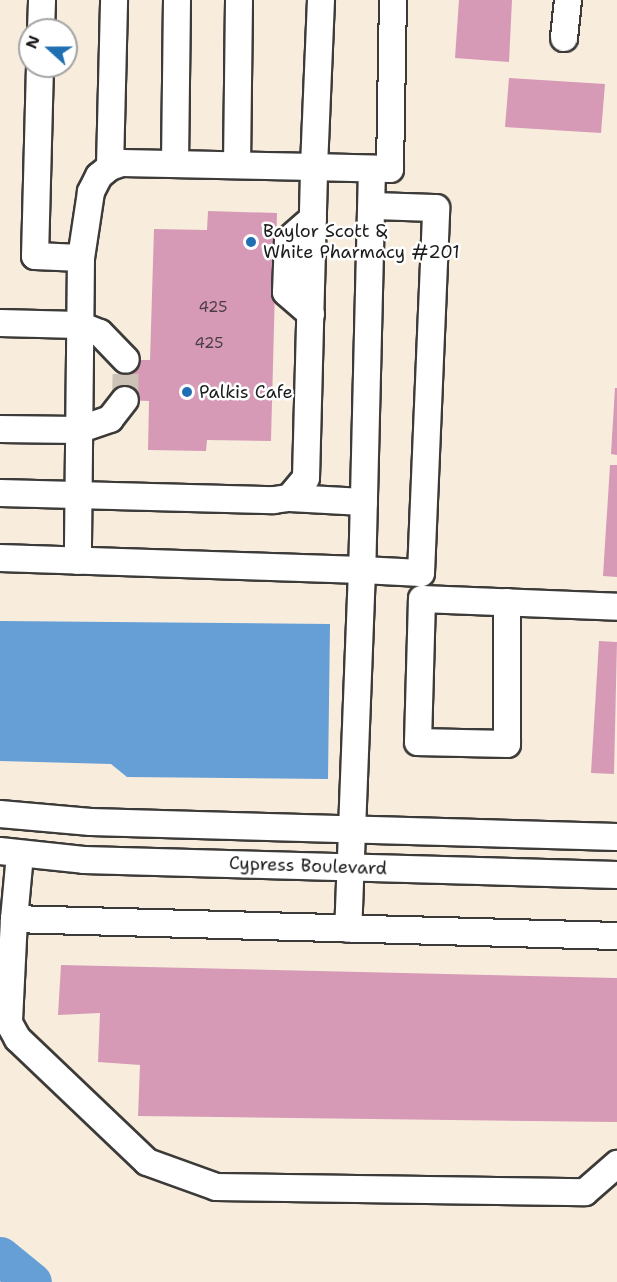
<!DOCTYPE html>
<style>
body{margin:0}
#map{position:relative;width:617px;height:1282px;overflow:hidden;background:#f8eddd;font-family:"Shantell Sans",sans-serif}
div>[style]{position:absolute}
.water>*{inset:0;background:#669fd5}
.river>*{height:39px;margin:-19.5px;padding:0 19.5px;transform-origin:19.5px;border-radius:19.5px;background:#669fd5}
.building>*{inset:0;background:#d69ab7}
.minor-tunnel>*{height:26px;margin-top:-13px;transform-origin:0;background:repeating-linear-gradient(90deg,#ccc3b6 0 26px,transparent 0 39px)}
.roads{filter:drop-shadow(2px 0 #3d3b39) drop-shadow(-2px 0 #3d3b39) drop-shadow(0 2px #3d3b39) drop-shadow(0 -2px #3d3b39)}
.minor>*{height:26px;margin:-13px;padding:0 13px;transform-origin:13px;border-radius:13px;background:#fff}
.dots>*{width:16px;height:16px;translate:-50% -50%;box-sizing:border-box;border:3px solid #fff;border-radius:50%}
span{translate:-50% -50%;white-space:nowrap;text-align:center;line-height:1.15;-webkit-text-stroke:5px #fff;paint-order:stroke}
.number-label{font-size:15px;color:#4a3c43}
.number-label span{-webkit-text-stroke-width:0}
.poi-label{font-size:18px;color:#1c1c1c}
.left{translate:0 -50%;text-align:left}
.street-label{font-size:18px;color:#1c1c1c}
.north{position:absolute;left:18px;top:18px;width:60px;height:60px;box-sizing:border-box;background:#fff;border:2px solid #a4a4a4;border-radius:50%;rotate:291deg;font-size:16px;font-weight:700;line-height:24px;text-align:center;color:#1c1c1c}
.north::after{content:'';display:block;margin:auto;width:21px;height:27px;background:#1f6fb2;clip-path:polygon(50% 0,100% 100%,50% 72%,0 100%)}
</style>
<div id="map">
<div class="water">
<div style="clip-path:polygon(0 621px,330px 624px,328px 779px,127px 777px,111px 764px,0 761px)"></div>
</div>
<div class="river">
<div style="left:0;top:1256px;width:41px;rotate:39.1deg"></div>
</div>
<div class="building">
<div style="clip-path:polygon(459px 0,512px 0,509px 62px,455px 58px)"></div>
<div style="clip-path:polygon(509px 78px,605px 84px,601px 133px,505px 127px)"></div>
<div style="clip-path:polygon(208px 211px,277px 213px,271px 441px,207px 440px,206px 451px,148px 450px,149px 401px,121px 400px,122px 360px,150px 360px,154px 229px,207px 230px)"></div>
<div style="clip-path:polygon(615px 388px,617px 388px,617px 455px,611px 454px)"></div>
<div style="clip-path:polygon(610px 465px,617px 465px,617px 577px,603px 576px)"></div>
<div style="clip-path:polygon(599px 641px,617px 642px,614px 774px,591px 773px)"></div>
<div style="clip-path:polygon(61px 965px,617px 978px,617px 1122px,138px 1116px,140px 1065px,98px 1062px,100px 1013px,58px 1015px)"></div>
</div>
<div class="minor-tunnel">
<div style="left:125px;top:400px;width:40px;rotate:-88.6deg"></div>
</div>
<div class="roads">
<div class="minor">
<div style="left:321px;top:0;width:167px;rotate:92.4deg"></div>
<div style="left:314px;top:167px;width:76px;rotate:1.5deg"></div>
<div style="left:390px;top:169px;width:169px;rotate:-89deg"></div>
<div style="left:41px;top:30px;width:30px;rotate:-88deg"></div>
<div style="left:564px;top:38px;width:38px;rotate:-84deg"></div>
<div style="left:40px;top:66px;width:190px;rotate:91.5deg"></div>
<div style="left:35px;top:256px;width:46px;rotate:2.5deg"></div>
<div style="left:81px;top:258px;width:303px;rotate:90.6deg"></div>
<div style="left:175px;top:164px;width:164px;rotate:-89.3deg"></div>
<div style="left:237px;top:165px;width:165px;rotate:-89.3deg"></div>
<div style="left:110px;top:167px;width:167px;rotate:-88.6deg"></div>
<div style="left:372px;top:169px;width:401px;rotate:91.4deg"></div>
<div style="left:362px;top:570px;width:59px;rotate:2.9deg"></div>
<div style="left:421px;top:573px;width:365px;rotate:-87.6deg"></div>
<div style="left:436px;top:208px;width:64px;rotate:-178.2deg"></div>
<div style="left:311px;top:314px;width:33px;rotate:-139deg"></div>
<div style="left:286px;top:292px;width:52px;rotate:-87.8deg"></div>
<div style="left:288px;top:240px;width:33px;rotate:-41deg"></div>
<div style="left:0;top:323px;width:79px;rotate:1.5deg"></div>
<div style="left:79px;top:325px;width:22px;rotate:21deg"></div>
<div style="left:100px;top:333px;width:37px;rotate:46deg"></div>
<div style="left:0;top:429px;width:78px;rotate:0.7deg"></div>
<div style="left:78px;top:430px;width:34px;rotate:-19deg"></div>
<div style="left:110px;top:419px;width:24px;rotate:-52deg"></div>
<div style="left:0;top:493px;width:274px;rotate:1.5deg"></div>
<div style="left:274px;top:500px;width:15px;rotate:-8deg"></div>
<div style="left:289px;top:498px;width:26px;rotate:-50deg"></div>
<div style="left:306px;top:478px;width:311px;rotate:-88.5deg"></div>
<div style="left:314px;top:167px;width:192px;rotate:-178.8deg"></div>
<div style="left:122px;top:163px;width:13px;rotate:162deg"></div>
<div style="left:110px;top:167px;width:14px;rotate:141deg"></div>
<div style="left:99px;top:176px;width:18px;rotate:117deg"></div>
<div style="left:91px;top:192px;width:67px;rotate:98.6deg"></div>
<div style="left:289px;top:498px;width:75px;rotate:3.1deg"></div>
<div style="left:0;top:558px;width:362px;rotate:1.9deg"></div>
<div style="left:362px;top:570px;width:359px;rotate:92.2deg"></div>
<div style="left:507px;top:602px;width:142px;rotate:90deg"></div>
<div style="left:507px;top:744px;width:89px;rotate:-178.7deg"></div>
<div style="left:418px;top:742px;width:143px;rotate:-88.4deg"></div>
<div style="left:422px;top:599px;width:195px;rotate:2.3deg"></div>
<div style="left:0;top:814px;width:91px;rotate:5deg"></div>
<div style="left:91px;top:822px;width:526px;rotate:1.63deg"></div>
<div style="left:0;top:851px;width:84px;rotate:6.1deg"></div>
<div style="left:84px;top:860px;width:533px;rotate:1.61deg"></div>
<div style="left:14px;top:919px;width:65px;rotate:-84.7deg"></div>
<div style="left:617px;top:936px;width:603px;rotate:-178.39deg"></div>
<div style="left:14px;top:919px;width:104px;rotate:92.8deg"></div>
<div style="left:9px;top:1023px;width:18px;rotate:61deg"></div>
<div style="left:18px;top:1039px;width:178px;rotate:43.6deg"></div>
<div style="left:147px;top:1162px;width:73px;rotate:19.9deg"></div>
<div style="left:216px;top:1187px;width:369px;rotate:0.8deg"></div>
<div style="left:585px;top:1192px;width:43px;rotate:-41.2deg"></div>
</div>
</div>
<div class="dots">
<div style="left:251px;top:242px;background:#1f6fb2"></div>
<div style="left:187px;top:392px;background:#1f6fb2"></div>
</div>
<div class="number-label">
<span style="left:213px;top:308px">425</span>
<span style="left:209px;top:344px">425</span>
</div>
<div class="poi-label">
<span class="left" style="left:263px;top:242px">Baylor Scott &amp;<br>White Pharmacy #201</span>
<span class="left" style="left:199px;top:392px">Palkis Cafe</span>
</div>
<div class="street-label">
<span style="left:308px;top:866px;rotate:2deg">Cypress Boulevard</span>
</div>
<div class="north">N</div>
</div>
